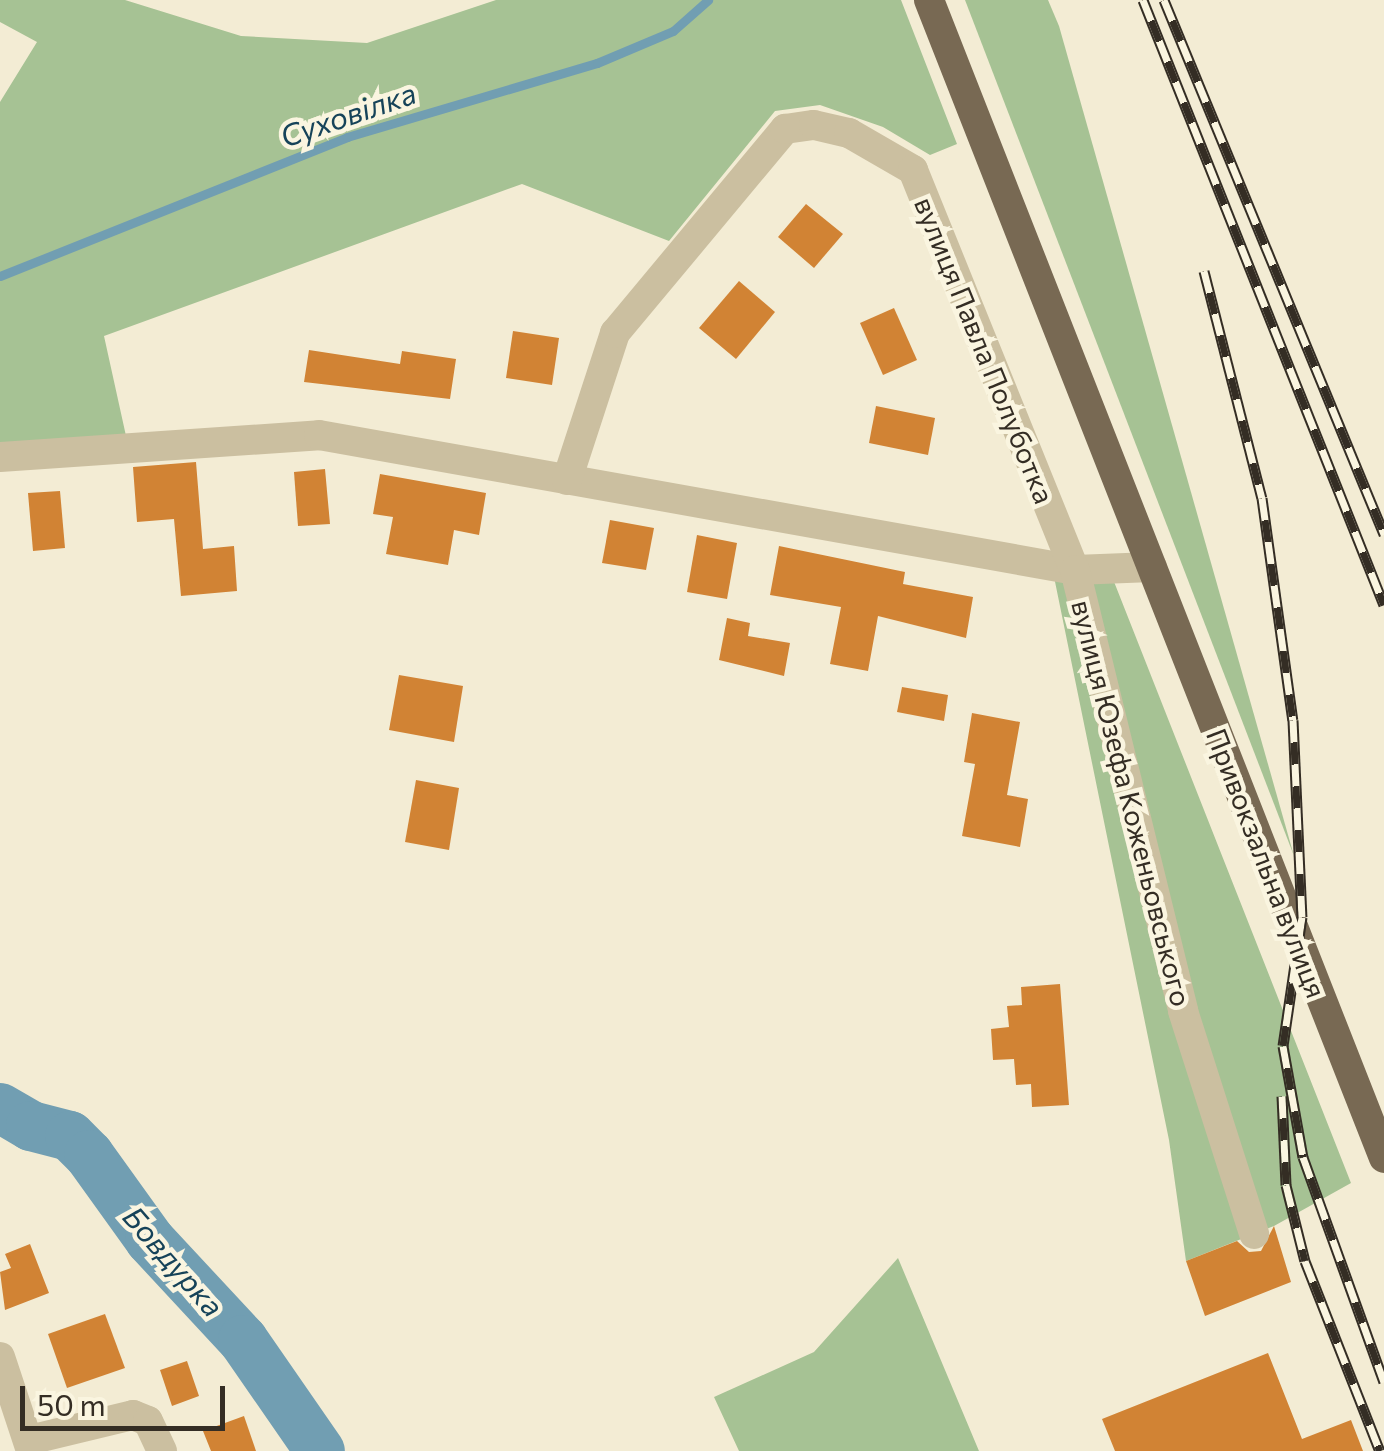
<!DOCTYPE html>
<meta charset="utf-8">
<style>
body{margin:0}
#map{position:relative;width:1384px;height:1451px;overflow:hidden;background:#f3ecd4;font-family:Commissioner,sans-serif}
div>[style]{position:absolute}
.green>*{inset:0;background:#a6c294}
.stream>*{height:9px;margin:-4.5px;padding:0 4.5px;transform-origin:4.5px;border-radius:4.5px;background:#719eb2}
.river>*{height:50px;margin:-25px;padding:0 25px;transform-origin:25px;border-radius:25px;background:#719eb2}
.building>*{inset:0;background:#d18334}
.minor>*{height:30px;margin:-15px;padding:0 15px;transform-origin:15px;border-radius:15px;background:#cbbfa0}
.major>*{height:30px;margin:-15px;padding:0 15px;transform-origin:15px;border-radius:15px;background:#786953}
.rail>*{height:11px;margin-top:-5.5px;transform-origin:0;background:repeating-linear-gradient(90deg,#faf5e0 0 22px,#342d24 0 44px);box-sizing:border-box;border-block:2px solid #342d24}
span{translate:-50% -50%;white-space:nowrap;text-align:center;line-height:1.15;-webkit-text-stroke:9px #faf5e0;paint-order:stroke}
.street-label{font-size:28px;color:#342d24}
.water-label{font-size:30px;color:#164359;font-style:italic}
.scale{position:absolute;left:20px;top:1386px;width:205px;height:45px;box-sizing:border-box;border:5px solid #342d24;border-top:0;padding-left:12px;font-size:30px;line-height:35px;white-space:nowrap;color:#342d24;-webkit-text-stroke:8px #faf5e0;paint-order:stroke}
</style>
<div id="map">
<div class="green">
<div style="clip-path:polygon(0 0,125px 0,241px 36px,367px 43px,496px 0,901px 0,957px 144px,930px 155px,883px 127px,820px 105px,775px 111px,669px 241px,522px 184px,104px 336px,128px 445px,0 457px,0 102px,37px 42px,0 22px)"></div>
<div style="clip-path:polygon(965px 0,1048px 0,1059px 26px,1294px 856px)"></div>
<div style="clip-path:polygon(1052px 567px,1109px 569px,1351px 1183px,1274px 1226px,1186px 1261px,1169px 1140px)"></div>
<div style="clip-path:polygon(0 1098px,75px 1129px,95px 1149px,177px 1260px,251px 1335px,332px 1451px,306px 1451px,236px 1349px,144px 1249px,83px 1162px,67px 1148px,4px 1123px)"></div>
<div style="clip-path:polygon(898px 1258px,979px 1451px,739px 1451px,714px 1397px,814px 1352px)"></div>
</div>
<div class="stream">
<div style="left:0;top:276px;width:374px;rotate:-21.8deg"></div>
<div style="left:347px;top:137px;width:261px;rotate:-16.5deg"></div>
<div style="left:597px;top:63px;width:82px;rotate:-22.8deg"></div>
<div style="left:673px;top:31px;width:47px;rotate:-41.5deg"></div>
</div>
<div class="river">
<div style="left:0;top:1108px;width:36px;rotate:30deg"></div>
<div style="left:31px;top:1126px;width:40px;rotate:14.4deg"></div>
<div style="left:70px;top:1136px;width:27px;rotate:45deg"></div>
<div style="left:89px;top:1155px;width:105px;rotate:54.3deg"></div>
<div style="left:150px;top:1240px;width:137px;rotate:47.1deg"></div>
<div style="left:243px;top:1340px;width:135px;rotate:55.3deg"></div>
</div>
<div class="building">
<div style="clip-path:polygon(806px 204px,843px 234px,814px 268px,778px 237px)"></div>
<div style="clip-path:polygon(739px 281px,775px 312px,736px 359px,699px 328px)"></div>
<div style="clip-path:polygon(894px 308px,917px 360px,883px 375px,860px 323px)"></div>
<div style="clip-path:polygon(513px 331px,559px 338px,552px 385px,506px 378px)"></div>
<div style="clip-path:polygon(309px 350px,400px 364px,402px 351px,456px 359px,450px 399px,304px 382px)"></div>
<div style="clip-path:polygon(876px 406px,935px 418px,928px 455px,869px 443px)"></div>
<div style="clip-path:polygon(196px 462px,203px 549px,234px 546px,237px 591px,181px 596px,174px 519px,137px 522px,133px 467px)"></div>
<div style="clip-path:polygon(325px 469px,330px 524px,298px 526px,294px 472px)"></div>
<div style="clip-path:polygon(380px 474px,486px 493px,479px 535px,454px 530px,448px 565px,386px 554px,393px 517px,373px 514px)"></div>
<div style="clip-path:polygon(60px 491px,65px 548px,33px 551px,28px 493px)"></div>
<div style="clip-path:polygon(610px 520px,654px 528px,646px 570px,602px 563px)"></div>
<div style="clip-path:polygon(697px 535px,737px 543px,727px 599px,687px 592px)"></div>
<div style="clip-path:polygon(779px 546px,905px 572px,903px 584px,973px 597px,966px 638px,878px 616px,868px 671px,830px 664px,841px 607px,770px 595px)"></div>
<div style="clip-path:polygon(727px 618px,750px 623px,748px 636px,790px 643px,784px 676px,719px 660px)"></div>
<div style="clip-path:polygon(399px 675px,463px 686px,454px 742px,389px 730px)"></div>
<div style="clip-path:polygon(902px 687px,948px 695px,944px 721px,897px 712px)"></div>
<div style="clip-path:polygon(972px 713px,1020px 722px,1007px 795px,1028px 799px,1020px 847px,962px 836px,975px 764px,964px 762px)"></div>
<div style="clip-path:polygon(416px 780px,459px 788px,449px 850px,405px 842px)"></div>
<div style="clip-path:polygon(1060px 984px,1069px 1105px,1032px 1107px,1031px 1084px,1016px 1085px,1014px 1059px,993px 1060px,991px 1029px,1009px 1027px,1007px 1006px,1022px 1005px,1021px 987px)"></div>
<div style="clip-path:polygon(1274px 1226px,1291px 1282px,1205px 1316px,1186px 1261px,1237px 1241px,1249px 1252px,1261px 1251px)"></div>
<div style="clip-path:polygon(30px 1244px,49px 1293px,5px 1310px,0 1272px,11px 1268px,5px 1254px)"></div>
<div style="clip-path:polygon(105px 1314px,125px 1368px,67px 1388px,48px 1334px)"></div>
<div style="clip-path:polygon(1268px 1353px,1302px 1439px,1351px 1420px,1363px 1451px,1115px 1451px,1102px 1419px)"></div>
<div style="clip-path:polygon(187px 1361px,199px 1396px,172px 1406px,160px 1370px)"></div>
<div style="clip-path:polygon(244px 1416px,256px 1451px,211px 1451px,203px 1431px)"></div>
</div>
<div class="minor">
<div style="left:0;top:457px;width:320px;rotate:-3.9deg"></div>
<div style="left:319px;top:435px;width:768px;rotate:10.12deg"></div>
<div style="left:1075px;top:570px;width:77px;rotate:-2.2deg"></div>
<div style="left:567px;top:480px;width:155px;rotate:-71.9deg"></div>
<div style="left:615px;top:333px;width:266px;rotate:-50.2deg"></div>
<div style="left:785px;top:129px;width:29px;rotate:-8deg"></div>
<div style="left:814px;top:125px;width:36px;rotate:13deg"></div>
<div style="left:849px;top:133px;width:74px;rotate:30deg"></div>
<div style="left:913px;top:170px;width:432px;rotate:68deg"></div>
<div style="left:1075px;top:570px;width:454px;rotate:76.2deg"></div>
<div style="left:1183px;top:1011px;width:234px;rotate:72.3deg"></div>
<div style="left:0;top:1357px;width:99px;rotate:71.7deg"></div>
<div style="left:29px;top:1440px;width:107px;rotate:-13.5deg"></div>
<div style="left:133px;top:1415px;width:16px;rotate:22deg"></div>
<div style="left:148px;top:1421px;width:33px;rotate:65deg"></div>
</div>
<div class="major">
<div style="left:929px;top:0;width:1244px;rotate:68.55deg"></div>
</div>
<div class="rail">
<div style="left:1143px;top:0;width:651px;rotate:68.28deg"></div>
<div style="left:1164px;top:0;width:578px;rotate:67.61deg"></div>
<div style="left:1204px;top:271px;width:234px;rotate:75.7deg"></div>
<div style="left:1262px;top:498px;width:224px;rotate:82.1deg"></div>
<div style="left:1293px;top:720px;width:197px;rotate:87.4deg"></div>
<div style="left:1302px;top:917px;width:130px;rotate:98.4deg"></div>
<div style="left:1283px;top:1046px;width:113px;rotate:79.8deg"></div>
<div style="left:1303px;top:1157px;width:239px;rotate:70.2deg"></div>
<div style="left:1282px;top:1096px;width:89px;rotate:87.4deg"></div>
<div style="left:1286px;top:1185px;width:78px;rotate:76deg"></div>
<div style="left:1305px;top:1261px;width:204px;rotate:68.5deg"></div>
</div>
<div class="street-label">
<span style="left:985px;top:350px;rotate:68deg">вулиця Павла Полуботка</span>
<span style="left:1132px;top:803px;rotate:76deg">вулиця Юзефа Коженьовського</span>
<span style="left:1267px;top:863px;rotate:69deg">Привокзальна вулиця</span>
</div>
<div class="water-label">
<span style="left:348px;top:114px;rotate:-19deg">Суховілка</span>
<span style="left:174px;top:1261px;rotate:49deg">Бовдурка</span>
</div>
<div class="scale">50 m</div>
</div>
